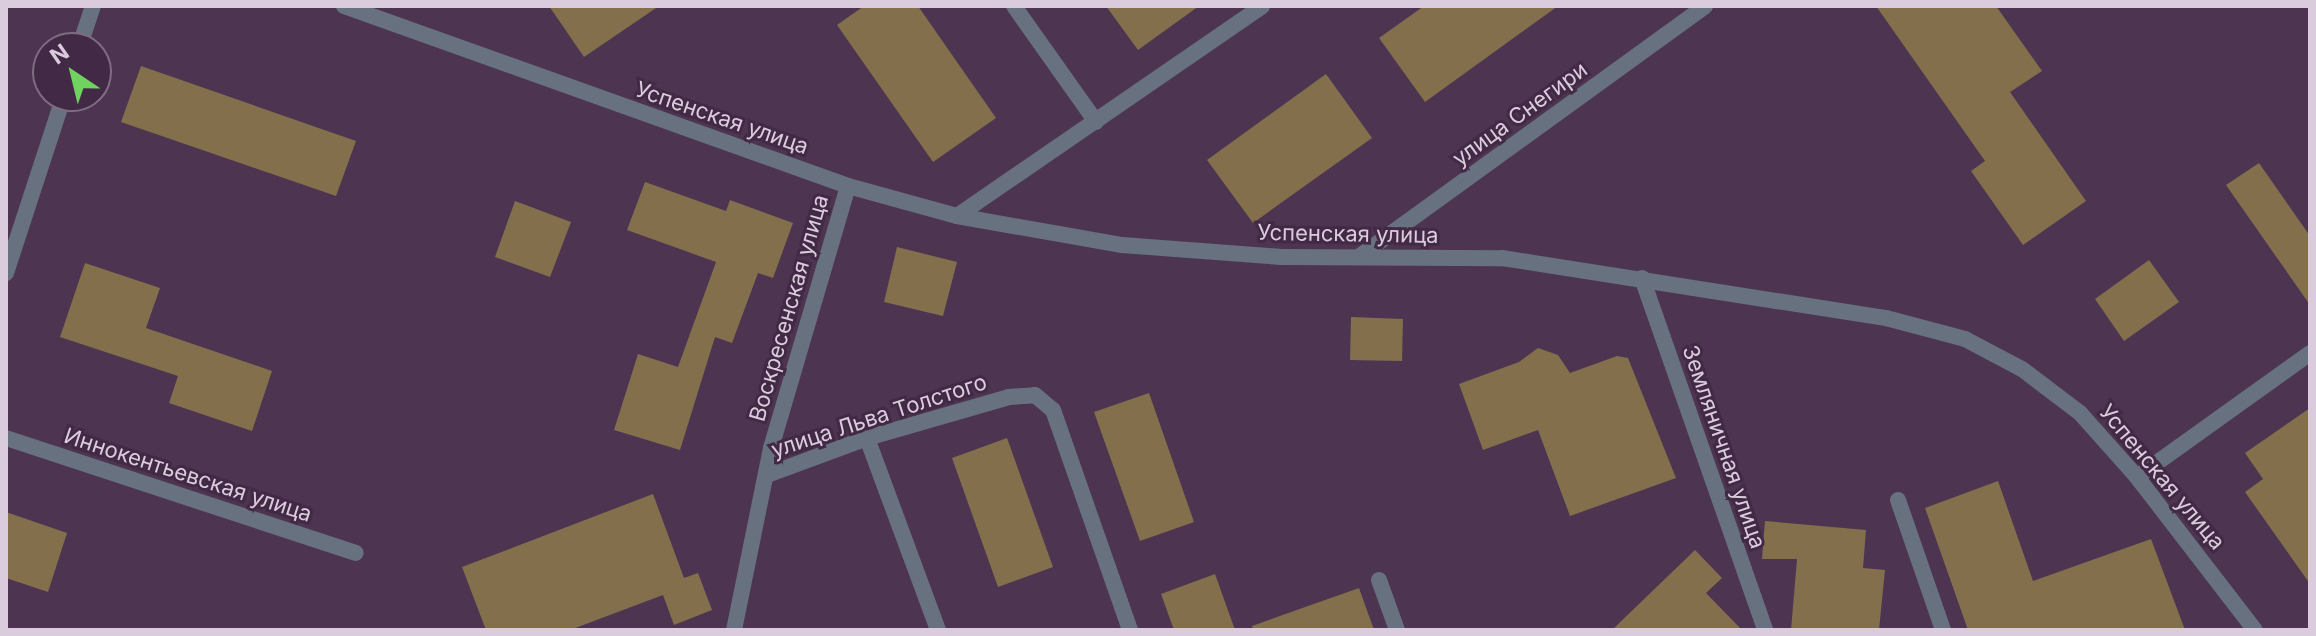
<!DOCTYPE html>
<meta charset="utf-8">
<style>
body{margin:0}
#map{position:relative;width:2316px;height:636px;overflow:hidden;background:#4d3551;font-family:Inter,sans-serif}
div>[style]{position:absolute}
.building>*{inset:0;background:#836f4b}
.service>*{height:16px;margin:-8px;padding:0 8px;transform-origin:8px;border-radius:8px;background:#687180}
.minor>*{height:16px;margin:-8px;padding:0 8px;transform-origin:8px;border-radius:8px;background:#687180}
span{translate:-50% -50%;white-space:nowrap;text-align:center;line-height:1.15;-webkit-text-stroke:6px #422a46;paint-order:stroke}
.street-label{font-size:22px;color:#dbccdd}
.frame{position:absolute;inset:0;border:8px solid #dbccdd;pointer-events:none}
.north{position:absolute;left:32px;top:32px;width:80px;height:80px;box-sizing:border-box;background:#422a46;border:2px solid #7f6b82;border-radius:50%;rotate:325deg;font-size:22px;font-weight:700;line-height:32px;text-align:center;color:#dbccdd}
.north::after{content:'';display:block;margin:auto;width:28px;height:36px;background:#70d35f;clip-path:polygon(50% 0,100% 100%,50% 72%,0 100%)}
</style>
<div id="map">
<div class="building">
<div style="clip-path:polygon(549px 6px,659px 6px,584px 57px)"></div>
<div style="clip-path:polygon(864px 6px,918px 6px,996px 118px,933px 162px,837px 25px)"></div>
<div style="clip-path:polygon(1106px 6px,1199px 6px,1138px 50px)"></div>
<div style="clip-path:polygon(1424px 6px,1558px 6px,1425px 102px,1379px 38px)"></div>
<div style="clip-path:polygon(1876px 6px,1996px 6px,2042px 71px,2010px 92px,2086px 201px,2023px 245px,1971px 171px,1985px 161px)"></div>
<div style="clip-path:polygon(141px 66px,356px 141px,336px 196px,121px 122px)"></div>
<div style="clip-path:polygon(1326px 74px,1372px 138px,1253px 223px,1207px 160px)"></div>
<div style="clip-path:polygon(2259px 163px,2310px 236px,2310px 305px,2226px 185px)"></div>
<div style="clip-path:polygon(645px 182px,726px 211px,730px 200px,793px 223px,773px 278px,758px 273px,732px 343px,715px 337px,680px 450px,614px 430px,638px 354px,678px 367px,716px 262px,627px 230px)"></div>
<div style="clip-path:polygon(515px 201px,571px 222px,550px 277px,495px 257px)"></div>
<div style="clip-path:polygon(897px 247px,957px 262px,943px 316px,884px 302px)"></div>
<div style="clip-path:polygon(2149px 260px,2179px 302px,2124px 341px,2095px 299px)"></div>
<div style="clip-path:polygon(85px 263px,160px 288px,146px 328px,272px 371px,252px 431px,169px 403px,178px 376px,60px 337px)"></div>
<div style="clip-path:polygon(1351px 317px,1403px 319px,1402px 361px,1350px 360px)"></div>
<div style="clip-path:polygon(1538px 348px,1558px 355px,1570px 373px,1617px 356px,1628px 358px,1676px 478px,1570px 516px,1538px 430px,1483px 450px,1459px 384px,1519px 362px)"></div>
<div style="clip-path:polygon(1149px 393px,1194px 522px,1140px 541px,1094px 412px)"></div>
<div style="clip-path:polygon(2310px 408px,2310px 584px,2245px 492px,2263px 479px,2245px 453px)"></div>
<div style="clip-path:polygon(1007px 438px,1053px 567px,998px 587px,952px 458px)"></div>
<div style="clip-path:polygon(1998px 481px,2033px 581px,2151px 539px,2185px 630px,1968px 630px,1925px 508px)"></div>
<div style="clip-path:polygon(653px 494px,684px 578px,698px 573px,712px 610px,674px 625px,663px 595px,570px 630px,486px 630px,462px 567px)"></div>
<div style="clip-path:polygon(6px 512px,67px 533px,48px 592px,6px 578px)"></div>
<div style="clip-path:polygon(1765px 521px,1866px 530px,1863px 568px,1885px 570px,1879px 630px,1791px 630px,1797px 559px,1762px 559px)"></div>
<div style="clip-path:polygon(1695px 550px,1722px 578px,1706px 593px,1742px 630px,1612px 630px)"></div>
<div style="clip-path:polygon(1215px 574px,1235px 630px,1174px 630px,1161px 594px)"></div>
<div style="clip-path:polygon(1359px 588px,1374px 630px,1253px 630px,1252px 626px)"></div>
</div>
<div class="service">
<div style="left:1014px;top:6px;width:142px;rotate:54.7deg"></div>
<div style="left:957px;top:216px;width:370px;rotate:-34.5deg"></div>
<div style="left:867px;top:438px;width:205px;rotate:69.7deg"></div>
<div style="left:1898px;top:500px;width:138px;rotate:70.9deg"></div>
<div style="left:1379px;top:580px;width:53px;rotate:70.2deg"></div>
</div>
<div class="minor">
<div style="left:344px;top:6px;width:535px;rotate:19.65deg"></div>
<div style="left:848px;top:186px;width:113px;rotate:15.4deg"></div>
<div style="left:957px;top:216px;width:168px;rotate:10deg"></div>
<div style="left:1122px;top:245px;width:158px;rotate:4.3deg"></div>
<div style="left:1280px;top:257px;width:222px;rotate:0.3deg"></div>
<div style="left:1502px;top:258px;width:389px;rotate:8.9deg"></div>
<div style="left:1886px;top:318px;width:82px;rotate:14.9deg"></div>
<div style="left:1965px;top:339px;width:64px;rotate:27.8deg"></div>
<div style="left:2022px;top:369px;width:73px;rotate:37.2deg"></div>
<div style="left:2080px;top:413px;width:86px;rotate:48.3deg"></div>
<div style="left:2137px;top:477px;width:193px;rotate:52.4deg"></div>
<div style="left:79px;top:48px;width:44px;rotate:-71.6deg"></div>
<div style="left:1360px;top:256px;width:426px;rotate:-35.9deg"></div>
<div style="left:6px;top:273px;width:186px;rotate:-71.9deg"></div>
<div style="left:1642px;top:278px;width:373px;rotate:70.7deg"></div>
<div style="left:6px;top:438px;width:368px;rotate:18.2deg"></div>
<div style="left:767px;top:475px;width:107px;rotate:-20.3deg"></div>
<div style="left:867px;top:438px;width:148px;rotate:-16.1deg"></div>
<div style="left:1009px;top:397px;width:26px;rotate:-4deg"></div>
<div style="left:1035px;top:395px;width:23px;rotate:40deg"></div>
<div style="left:1053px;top:410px;width:233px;rotate:70.7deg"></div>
<div style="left:2137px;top:477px;width:213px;rotate:-35.6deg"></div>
<div style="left:734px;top:630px;width:186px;rotate:-78.5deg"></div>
<div style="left:771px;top:448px;width:273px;rotate:-73.6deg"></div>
</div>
<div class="street-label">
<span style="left:1520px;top:114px;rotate:-36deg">улица Снегири</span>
<span style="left:722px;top:118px;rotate:19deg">Успенская улица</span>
<span style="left:1348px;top:234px;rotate:1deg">Успенская улица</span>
<span style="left:789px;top:308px;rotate:-74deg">Воскресенская улица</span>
<span style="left:879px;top:416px;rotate:-18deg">улица Льва Толстого</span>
<span style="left:1724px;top:447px;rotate:71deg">Земляничная улица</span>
<span style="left:188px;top:475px;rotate:18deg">Иннокентьевская улица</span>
<span style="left:2162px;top:477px;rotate:50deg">Успенская улица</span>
</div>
<div class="frame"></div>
<div class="north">N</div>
</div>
